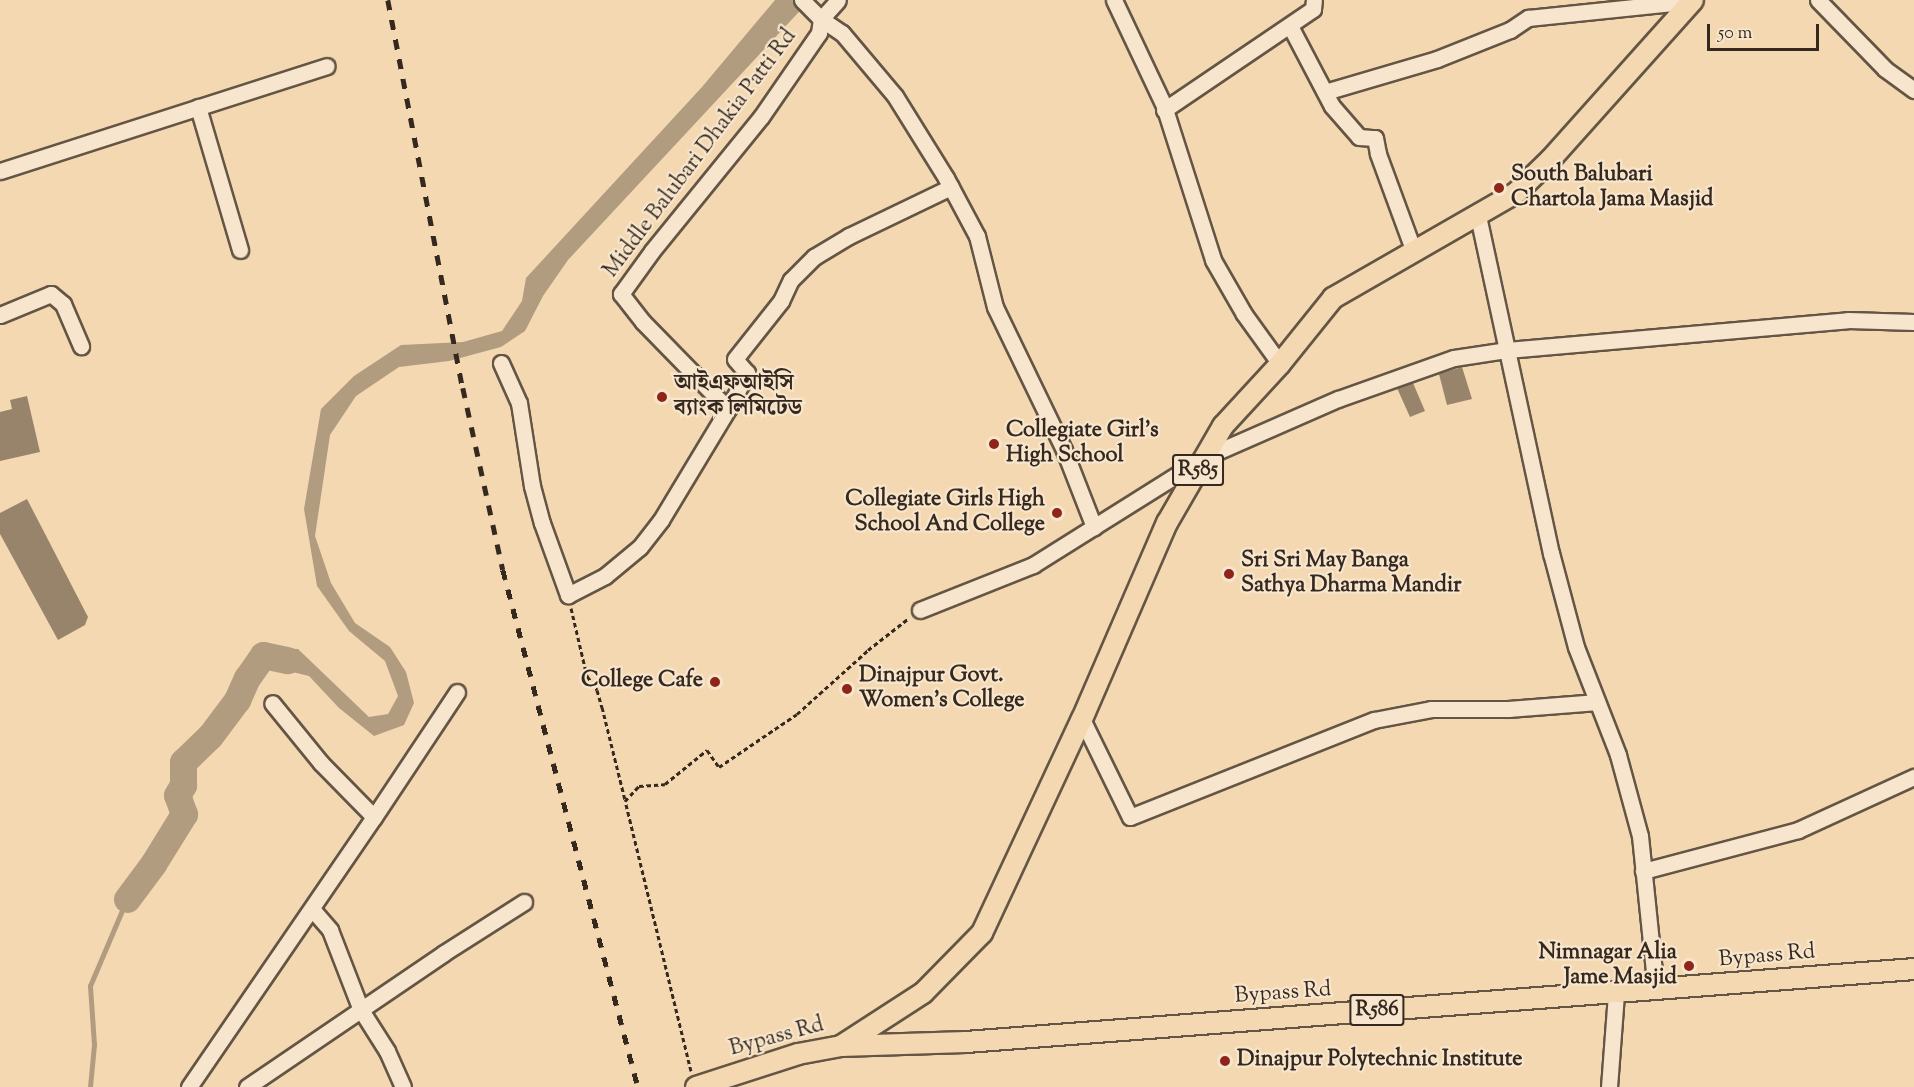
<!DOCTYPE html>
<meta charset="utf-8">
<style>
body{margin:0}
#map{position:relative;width:1914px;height:1087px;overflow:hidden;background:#f3d8b2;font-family:"Sorts Mill Goudy","Noto Serif Bengali",serif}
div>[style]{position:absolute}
.water>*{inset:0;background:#b29c80}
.stream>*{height:4.5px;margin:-2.25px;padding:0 2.25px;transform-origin:2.25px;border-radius:2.25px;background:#b29c80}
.river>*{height:27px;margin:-13.5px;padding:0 13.5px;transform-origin:13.5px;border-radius:13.5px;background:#b29c80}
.building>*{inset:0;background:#98846b}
.path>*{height:3px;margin-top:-1.5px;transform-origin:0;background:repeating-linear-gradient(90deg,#35291f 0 4.5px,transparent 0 7.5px)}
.roads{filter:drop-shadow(2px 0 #645544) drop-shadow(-2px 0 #645544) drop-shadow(0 2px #645544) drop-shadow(0 -2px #645544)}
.minor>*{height:15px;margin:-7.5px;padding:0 7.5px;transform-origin:7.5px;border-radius:7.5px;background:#f7e6cd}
.major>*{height:20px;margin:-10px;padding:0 10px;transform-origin:10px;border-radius:10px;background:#f3d8b2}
.rail>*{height:4.5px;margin-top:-2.25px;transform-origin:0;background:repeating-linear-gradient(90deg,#35291f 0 10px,transparent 0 20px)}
.dots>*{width:16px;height:16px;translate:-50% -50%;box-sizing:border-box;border:3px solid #f7e6cd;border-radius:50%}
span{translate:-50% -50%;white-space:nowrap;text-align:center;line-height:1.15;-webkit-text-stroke:4.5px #f7e6cd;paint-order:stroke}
.shield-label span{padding:2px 4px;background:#f7e6cd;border:2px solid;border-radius:4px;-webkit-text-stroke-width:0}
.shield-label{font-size:21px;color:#35291f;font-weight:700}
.street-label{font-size:22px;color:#35291f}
.poi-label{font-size:22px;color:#35291f;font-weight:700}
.left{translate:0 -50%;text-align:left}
.right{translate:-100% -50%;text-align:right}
.scale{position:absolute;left:1707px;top:24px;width:112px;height:27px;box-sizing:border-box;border:3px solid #35291f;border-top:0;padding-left:8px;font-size:18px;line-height:21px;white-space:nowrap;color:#35291f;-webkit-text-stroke:4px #f7e6cd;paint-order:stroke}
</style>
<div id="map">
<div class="water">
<div style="clip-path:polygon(775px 0,810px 0,568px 260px,543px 296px,525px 331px,501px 347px,449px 361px,399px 367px,356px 396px,330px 435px,315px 536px,331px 583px,355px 623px,390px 647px,406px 672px,414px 703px,404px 725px,374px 736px,339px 708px,309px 676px,280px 669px,267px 648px,298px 649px,369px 717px,388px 714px,398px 696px,385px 661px,349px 631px,317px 586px,304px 509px,321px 409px,354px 376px,401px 345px,463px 342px,502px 331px,522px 301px,526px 278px,702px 87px)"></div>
</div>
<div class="stream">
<div style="left:90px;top:1087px;width:42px;rotate:-84.6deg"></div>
<div style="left:94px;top:1045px;width:59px;rotate:-93.9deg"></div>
<div style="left:90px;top:986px;width:95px;rotate:-67deg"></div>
</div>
<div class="river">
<div style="left:127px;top:899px;width:44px;rotate:-53.4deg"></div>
<div style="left:153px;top:864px;width:59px;rotate:-58.2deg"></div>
<div style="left:184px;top:814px;width:20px;rotate:-110deg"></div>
<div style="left:177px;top:795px;width:12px;rotate:-59deg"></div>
<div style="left:183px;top:785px;width:23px;rotate:-90deg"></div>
<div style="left:183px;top:762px;width:37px;rotate:-44deg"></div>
<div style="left:210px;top:736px;width:45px;rotate:-53.1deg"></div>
<div style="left:237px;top:700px;width:24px;rotate:-66deg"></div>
<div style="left:247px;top:678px;width:28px;rotate:-55deg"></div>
<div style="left:263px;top:655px;width:25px;rotate:12deg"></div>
</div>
<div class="building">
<div style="clip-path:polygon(1462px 367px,1472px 399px,1447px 405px,1439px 374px)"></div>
<div style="clip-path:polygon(1413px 383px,1425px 411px,1410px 417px,1397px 388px)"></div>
<div style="clip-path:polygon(27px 396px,40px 452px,0 461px,0 412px,12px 409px,10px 400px)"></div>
<div style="clip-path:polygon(27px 499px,88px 617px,85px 625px,58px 640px,0 534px,0 513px)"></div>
</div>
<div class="path">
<div style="left:571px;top:608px;width:70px;rotate:76.8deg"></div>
<div style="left:587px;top:676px;width:17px;rotate:54deg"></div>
<div style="left:597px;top:690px;width:18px;rotate:74deg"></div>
<div style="left:602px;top:707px;width:96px;rotate:76.1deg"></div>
<div style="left:691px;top:1071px;width:278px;rotate:-103.7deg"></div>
<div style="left:625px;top:801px;width:21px;rotate:-47deg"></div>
<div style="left:639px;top:786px;width:26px;rotate:-4deg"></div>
<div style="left:665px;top:784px;width:54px;rotate:-39deg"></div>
<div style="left:707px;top:750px;width:21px;rotate:55deg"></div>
<div style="left:719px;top:767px;width:94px;rotate:-34.2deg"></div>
<div style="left:797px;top:714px;width:96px;rotate:-42deg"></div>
<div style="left:868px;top:650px;width:52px;rotate:-38deg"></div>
</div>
<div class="roads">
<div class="minor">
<div style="left:802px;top:0;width:27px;rotate:45deg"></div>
<div style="left:821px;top:19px;width:25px;rotate:34deg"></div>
<div style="left:842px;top:33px;width:82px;rotate:49.9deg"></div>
<div style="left:895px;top:96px;width:97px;rotate:58.1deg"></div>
<div style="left:946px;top:178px;width:66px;rotate:61.9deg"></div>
<div style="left:977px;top:236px;width:73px;rotate:75.8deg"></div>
<div style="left:995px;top:307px;width:159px;rotate:64.2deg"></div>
<div style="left:1064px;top:450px;width:83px;rotate:68.7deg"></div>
<div style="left:1114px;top:0;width:117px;rotate:64.7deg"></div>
<div style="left:1164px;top:106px;width:162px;rotate:72.3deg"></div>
<div style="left:1213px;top:260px;width:62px;rotate:60.1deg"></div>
<div style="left:1244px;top:314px;width:62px;rotate:54.2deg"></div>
<div style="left:1818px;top:0;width:96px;rotate:45.8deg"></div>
<div style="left:1885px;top:69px;width:36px;rotate:36deg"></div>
<div style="left:1290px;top:26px;width:90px;rotate:62.3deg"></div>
<div style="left:1332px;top:106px;width:41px;rotate:48.9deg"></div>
<div style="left:1359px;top:137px;width:16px;rotate:4deg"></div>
<div style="left:1375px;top:138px;width:16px;rotate:79deg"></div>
<div style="left:1378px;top:154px;width:104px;rotate:69.8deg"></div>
<div style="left:1325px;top:92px;width:117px;rotate:-16.4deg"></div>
<div style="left:1437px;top:59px;width:79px;rotate:-21.7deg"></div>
<div style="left:1510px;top:30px;width:22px;rotate:-34deg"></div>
<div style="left:1528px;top:18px;width:165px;rotate:-5.9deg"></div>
<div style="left:198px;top:107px;width:149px;rotate:73.6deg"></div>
<div style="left:1164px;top:110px;width:180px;rotate:-34.1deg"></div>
<div style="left:1313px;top:9px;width:9px;rotate:-84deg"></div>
<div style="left:0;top:171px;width:343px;rotate:-17.8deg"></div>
<div style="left:1478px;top:216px;width:345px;rotate:77.8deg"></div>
<div style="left:1551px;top:553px;width:97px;rotate:75.1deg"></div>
<div style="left:1576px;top:647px;width:116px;rotate:68.7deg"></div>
<div style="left:1618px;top:755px;width:84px;rotate:74.8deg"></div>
<div style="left:1640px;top:836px;width:155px;rotate:84.1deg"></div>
<div style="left:0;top:315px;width:55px;rotate:-22.4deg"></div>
<div style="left:51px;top:294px;width:16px;rotate:40deg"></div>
<div style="left:63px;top:304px;width:46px;rotate:66.8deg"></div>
<div style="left:501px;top:363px;width:44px;rotate:65.8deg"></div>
<div style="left:519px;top:403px;width:84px;rotate:81.1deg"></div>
<div style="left:532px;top:486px;width:38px;rotate:75deg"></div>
<div style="left:542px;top:523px;width:77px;rotate:70.1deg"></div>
<div style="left:568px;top:595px;width:42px;rotate:-27.2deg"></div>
<div style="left:605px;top:576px;width:45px;rotate:-39.6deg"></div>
<div style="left:640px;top:547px;width:34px;rotate:-52deg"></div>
<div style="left:661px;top:520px;width:130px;rotate:-58.9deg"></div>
<div style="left:728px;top:409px;width:41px;rotate:-62.2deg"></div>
<div style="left:747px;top:373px;width:18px;rotate:-131deg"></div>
<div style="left:735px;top:359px;width:74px;rotate:-51.6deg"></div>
<div style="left:781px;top:301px;width:23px;rotate:-65deg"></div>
<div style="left:791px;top:280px;width:33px;rotate:-45deg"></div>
<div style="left:814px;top:257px;width:41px;rotate:-31deg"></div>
<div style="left:849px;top:236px;width:113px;rotate:-25.7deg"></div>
<div style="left:728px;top:409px;width:122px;rotate:-134.3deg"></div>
<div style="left:643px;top:322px;width:36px;rotate:-128deg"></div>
<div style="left:621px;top:294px;width:53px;rotate:-54.2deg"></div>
<div style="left:652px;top:251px;width:173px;rotate:-50.9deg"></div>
<div style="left:761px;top:117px;width:102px;rotate:-55.4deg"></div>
<div style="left:819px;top:33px;width:14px;rotate:-82deg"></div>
<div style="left:821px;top:19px;width:25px;rotate:-48deg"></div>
<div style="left:920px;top:610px;width:122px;rotate:-21.7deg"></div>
<div style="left:1033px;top:565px;width:203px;rotate:-32.1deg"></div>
<div style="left:1205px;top:457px;width:145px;rotate:-23.6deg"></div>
<div style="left:1338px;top:399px;width:123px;rotate:-19.5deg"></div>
<div style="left:1454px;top:358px;width:54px;rotate:-8.6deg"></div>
<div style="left:1507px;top:350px;width:342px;rotate:-5deg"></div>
<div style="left:1848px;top:320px;width:66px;rotate:1.7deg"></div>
<div style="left:1082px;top:719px;width:109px;rotate:63.9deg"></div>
<div style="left:1130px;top:817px;width:263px;rotate:-21.7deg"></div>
<div style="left:1374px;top:720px;width:58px;rotate:-10.9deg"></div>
<div style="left:1431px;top:709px;width:78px"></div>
<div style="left:1509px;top:709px;width:88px;rotate:-4.5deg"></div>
<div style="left:374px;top:817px;width:150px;rotate:-56.4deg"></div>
<div style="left:1643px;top:871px;width:160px;rotate:-14.8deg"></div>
<div style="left:1798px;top:830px;width:128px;rotate:-24.6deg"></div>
<div style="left:312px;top:909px;width:28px;rotate:49deg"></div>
<div style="left:330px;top:930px;width:86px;rotate:68.8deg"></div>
<div style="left:361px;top:1010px;width:49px;rotate:57.6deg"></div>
<div style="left:387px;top:1051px;width:39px;rotate:66deg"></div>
<div style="left:189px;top:1087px;width:327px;rotate:-55.6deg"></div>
<div style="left:374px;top:817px;width:76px;rotate:-134.5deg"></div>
<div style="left:321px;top:763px;width:77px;rotate:-129.2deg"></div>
<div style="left:247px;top:1087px;width:238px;rotate:-34.2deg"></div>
<div style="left:444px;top:953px;width:95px;rotate:-32.5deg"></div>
<div style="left:1609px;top:1087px;width:94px;rotate:-85.7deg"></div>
</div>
<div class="major">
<div style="left:841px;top:1046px;width:98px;rotate:-32.9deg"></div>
<div style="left:923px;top:993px;width:84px;rotate:-45.5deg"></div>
<div style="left:982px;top:933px;width:236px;rotate:-65deg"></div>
<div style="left:1082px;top:719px;width:214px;rotate:-66.6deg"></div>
<div style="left:1167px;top:523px;width:112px;rotate:-60deg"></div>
<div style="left:1223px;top:426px;width:84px;rotate:-47.4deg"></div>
<div style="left:1280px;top:364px;width:85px;rotate:-51.2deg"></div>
<div style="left:1333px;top:298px;width:212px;rotate:-29.9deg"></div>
<div style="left:1517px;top:192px;width:47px;rotate:-44.1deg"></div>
<div style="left:1551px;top:159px;width:213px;rotate:-48.2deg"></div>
<div style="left:696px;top:1087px;width:107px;rotate:-17.9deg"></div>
<div style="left:798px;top:1054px;width:44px;rotate:-10.5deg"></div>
<div style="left:841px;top:1046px;width:125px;rotate:-1.8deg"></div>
<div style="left:966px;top:1042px;width:951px;rotate:-4.4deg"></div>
</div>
</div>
<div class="rail">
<div style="left:388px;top:0;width:395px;rotate:79.1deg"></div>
<div style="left:463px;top:388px;width:186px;rotate:77.6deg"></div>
<div style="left:503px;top:570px;width:534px;rotate:75.37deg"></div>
</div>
<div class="dots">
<div style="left:1499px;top:188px;background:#8f2418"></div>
<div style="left:662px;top:397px;background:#8f2418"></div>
<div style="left:994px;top:444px;background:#8f2418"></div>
<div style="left:1057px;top:513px;background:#8f2418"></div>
<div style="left:1229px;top:574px;background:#8f2418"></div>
<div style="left:715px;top:682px;background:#8f2418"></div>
<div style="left:847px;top:689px;background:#8f2418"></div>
<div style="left:1689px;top:966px;background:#8f2418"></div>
<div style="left:1225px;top:1061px;background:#8f2418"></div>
</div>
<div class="shield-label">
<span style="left:1198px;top:470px">R585</span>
<span style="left:1377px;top:1010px">R586</span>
</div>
<div class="street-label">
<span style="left:701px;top:154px;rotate:-53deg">Middle Balubari Dhakia Patti Rd</span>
<span style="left:1767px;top:957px;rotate:-5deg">Bypass Rd</span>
<span style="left:1283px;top:994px;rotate:-4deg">Bypass Rd</span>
<span style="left:777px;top:1038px;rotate:-15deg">Bypass Rd</span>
</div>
<div class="poi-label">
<span class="left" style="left:1511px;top:188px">South Balubari<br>Chartola Jama Masjid</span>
<span class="left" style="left:674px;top:397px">আইএফআইসি<br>ব্যাংক লিমিটেড</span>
<span class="left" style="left:1006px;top:444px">Collegiate Girl's<br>High School</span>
<span class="right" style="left:1045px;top:513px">Collegiate Girls High<br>School And College</span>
<span class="left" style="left:1241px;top:574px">Sri Sri May Banga<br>Sathya Dharma Mandir</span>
<span class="left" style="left:859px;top:689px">Dinajpur Govt.<br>Women's College</span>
<span class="right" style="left:703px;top:682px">College Cafe</span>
<span class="right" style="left:1677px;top:966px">Nimnagar Alia<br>Jame Masjid</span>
<span class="left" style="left:1237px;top:1061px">Dinajpur Polytechnic Institute</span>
</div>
<div class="scale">50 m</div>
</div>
